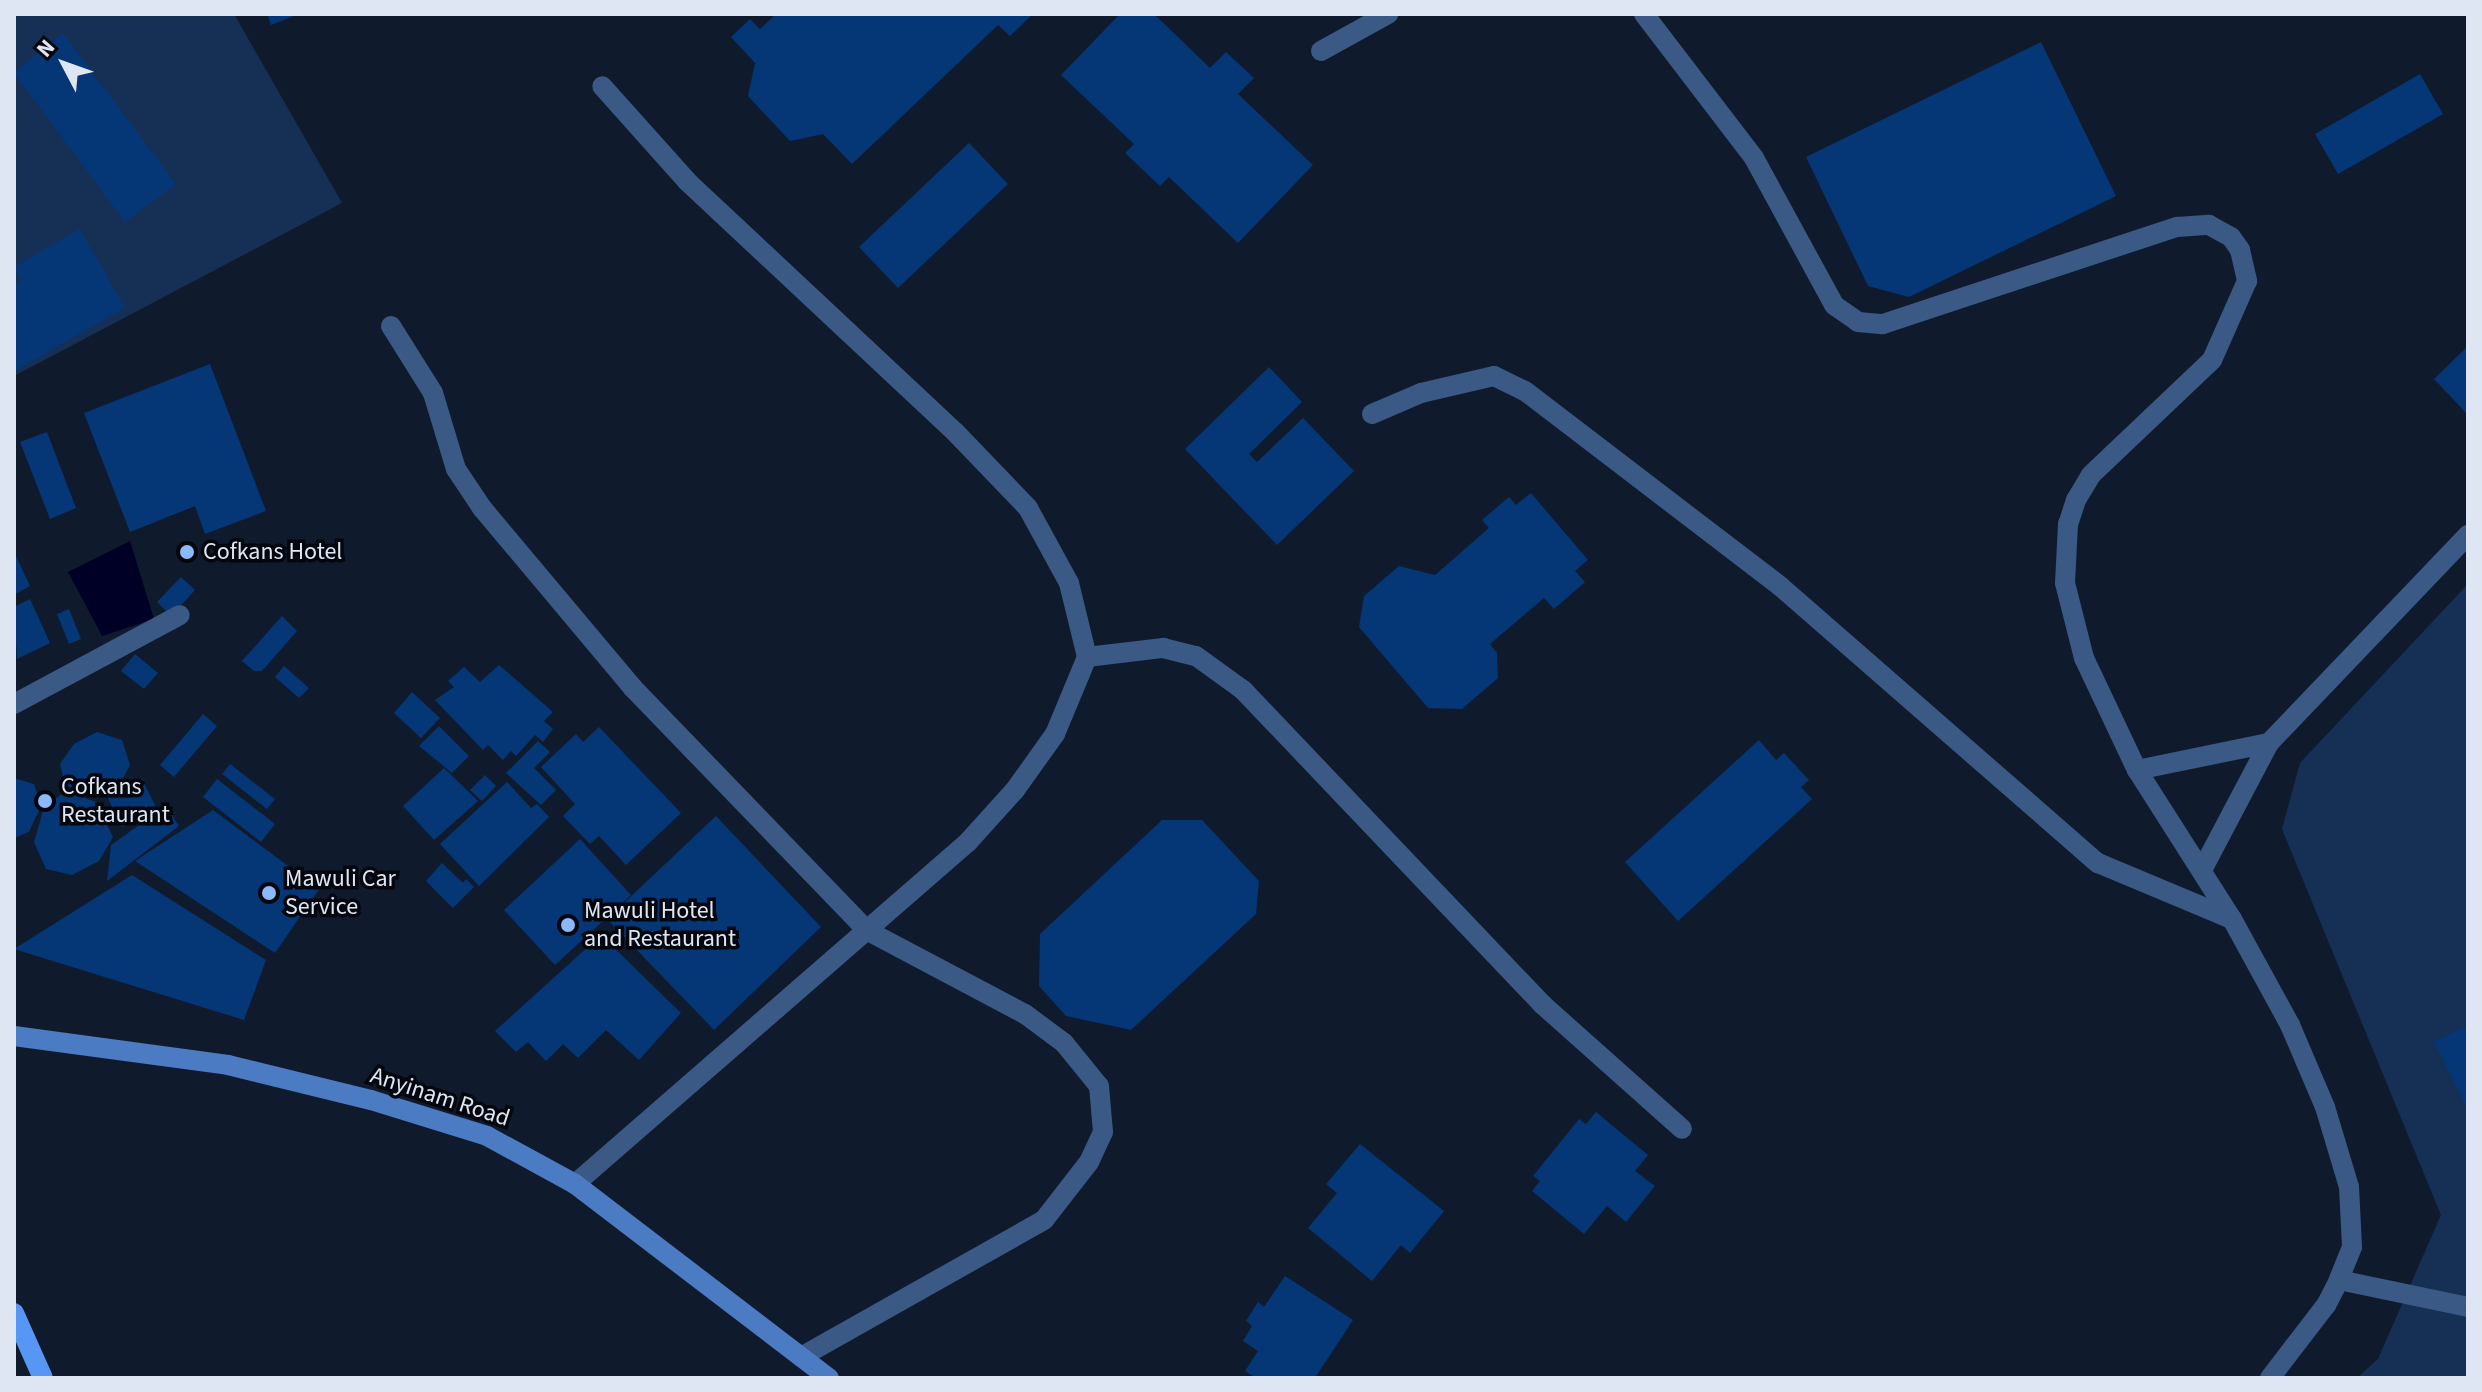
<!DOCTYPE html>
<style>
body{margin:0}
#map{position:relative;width:2482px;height:1392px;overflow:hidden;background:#0f1b2d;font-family:"Source Sans 3",sans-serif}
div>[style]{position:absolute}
.green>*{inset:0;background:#163055}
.water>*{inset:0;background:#000027}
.building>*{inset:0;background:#053676}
.lane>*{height:20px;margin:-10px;padding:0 10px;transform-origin:10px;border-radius:10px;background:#3b5985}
.street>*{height:20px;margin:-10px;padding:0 10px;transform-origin:10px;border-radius:10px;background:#3b5985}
.secondary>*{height:20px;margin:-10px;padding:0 10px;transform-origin:10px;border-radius:10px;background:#4b7bc3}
.primary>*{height:20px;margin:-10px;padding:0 10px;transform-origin:10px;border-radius:10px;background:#5796f4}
.dots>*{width:22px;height:22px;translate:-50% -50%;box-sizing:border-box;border:4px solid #03060d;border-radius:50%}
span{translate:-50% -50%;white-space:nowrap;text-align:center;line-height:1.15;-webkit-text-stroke:7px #03060d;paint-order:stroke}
.poi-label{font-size:24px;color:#dee6f3}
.left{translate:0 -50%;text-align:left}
.street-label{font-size:24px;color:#dee6f3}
.frame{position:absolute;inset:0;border:16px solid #dee6f3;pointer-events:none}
.north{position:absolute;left:24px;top:24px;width:80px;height:80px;-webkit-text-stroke:6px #03060d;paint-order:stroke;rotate:311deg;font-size:22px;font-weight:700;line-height:32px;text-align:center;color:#dee6f3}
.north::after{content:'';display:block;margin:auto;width:28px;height:36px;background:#dee6f3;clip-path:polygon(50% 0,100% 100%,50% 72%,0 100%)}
</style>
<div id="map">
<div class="green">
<div style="clip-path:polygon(14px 14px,234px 14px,342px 203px,14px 376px)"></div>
<div style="clip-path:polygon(2468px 584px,2468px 1378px,2357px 1378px,2378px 1359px,2441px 1215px,2282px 829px,2300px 763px)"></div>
</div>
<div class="water">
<div style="clip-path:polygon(130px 541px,154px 619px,102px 636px,68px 572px)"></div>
</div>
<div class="building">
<div style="clip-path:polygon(267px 14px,299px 14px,271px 25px)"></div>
<div style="clip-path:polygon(776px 14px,1033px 14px,1010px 36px,998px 25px,852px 164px,823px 134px,790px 141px,748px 96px,755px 63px,731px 37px,750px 19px,760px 29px)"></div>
<div style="clip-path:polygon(1120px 14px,1154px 14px,1210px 68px,1226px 52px,1254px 78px,1238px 94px,1313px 165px,1238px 243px,1169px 177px,1160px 186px,1125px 153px,1134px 144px,1061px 75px)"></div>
<div style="clip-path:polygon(63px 33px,176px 184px,125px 222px,14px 73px)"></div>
<div style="clip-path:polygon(2041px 42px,2116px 196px,1909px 297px,1868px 286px,1806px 157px)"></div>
<div style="clip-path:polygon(2420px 74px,2443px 114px,2338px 174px,2315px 134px)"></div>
<div style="clip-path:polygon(969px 143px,1008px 184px,898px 288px,859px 247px)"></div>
<div style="clip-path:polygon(80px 229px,125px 308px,14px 371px,14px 285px,21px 282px,14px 267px)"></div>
<div style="clip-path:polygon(2468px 346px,2468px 415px,2434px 379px)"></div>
<div style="clip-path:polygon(210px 364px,266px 511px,205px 534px,195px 506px,130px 532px,84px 413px)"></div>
<div style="clip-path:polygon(1269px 367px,1302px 402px,1249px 454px,1257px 462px,1303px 418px,1354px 471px,1277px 545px,1185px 449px)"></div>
<div style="clip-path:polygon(47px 432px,76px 508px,50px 519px,20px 442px)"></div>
<div style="clip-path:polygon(1531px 493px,1588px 560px,1575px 571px,1585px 582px,1554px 609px,1544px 598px,1490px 644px,1497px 653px,1498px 678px,1462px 709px,1428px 708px,1359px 627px,1364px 596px,1399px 566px,1435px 575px,1489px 528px,1482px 520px,1509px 497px,1516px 505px)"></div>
<div style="clip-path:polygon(14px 552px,30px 586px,14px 595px)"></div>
<div style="clip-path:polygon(181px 577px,195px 590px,171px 616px,157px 602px)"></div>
<div style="clip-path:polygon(30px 599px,50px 643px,17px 659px,14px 607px)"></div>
<div style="clip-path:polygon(69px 609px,81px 639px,69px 644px,57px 614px)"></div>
<div style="clip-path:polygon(282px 616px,297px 631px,262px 671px,254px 671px,242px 661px)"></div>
<div style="clip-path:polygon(135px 654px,158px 673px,144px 689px,121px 671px)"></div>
<div style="clip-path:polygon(499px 665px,553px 712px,544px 721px,553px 729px,543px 742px,535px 735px,516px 756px,511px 751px,503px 760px,488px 745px,483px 750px,435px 700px,454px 687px,448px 681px,464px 667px,480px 682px)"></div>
<div style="clip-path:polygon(284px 666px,309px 688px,299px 698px,275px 677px)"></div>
<div style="clip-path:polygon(412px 692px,440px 718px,421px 738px,394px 713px)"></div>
<div style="clip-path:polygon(203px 714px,217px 726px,174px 777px,160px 765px)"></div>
<div style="clip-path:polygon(439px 726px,469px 756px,452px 773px,419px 746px)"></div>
<div style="clip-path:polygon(599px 727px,681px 813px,626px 865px,599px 836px,590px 844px,563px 816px,575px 804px,541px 767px,576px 734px,583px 742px)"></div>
<div style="clip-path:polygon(97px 732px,122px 740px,130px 765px,120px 784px,97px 798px,65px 785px,60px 764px,74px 744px)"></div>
<div style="clip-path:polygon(1759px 740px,1776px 760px,1784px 753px,1809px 780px,1801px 787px,1812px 799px,1678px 921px,1625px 862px)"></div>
<div style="clip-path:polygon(538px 741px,550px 752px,534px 768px,556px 790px,541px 805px,506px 773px)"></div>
<div style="clip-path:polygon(230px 764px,275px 799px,267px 809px,222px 774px)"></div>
<div style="clip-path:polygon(444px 768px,478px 801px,434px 840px,403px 806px)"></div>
<div style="clip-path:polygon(485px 775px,496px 786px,482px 801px,470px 790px)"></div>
<div style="clip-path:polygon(14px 778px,34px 784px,41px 806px,29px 832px,14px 838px)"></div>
<div style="clip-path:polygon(142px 779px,157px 809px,122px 827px,107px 796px)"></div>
<div style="clip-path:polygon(217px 779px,275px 824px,261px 842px,203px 797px)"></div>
<div style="clip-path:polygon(507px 782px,531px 808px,537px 804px,549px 817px,479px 886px,440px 844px)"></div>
<div style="clip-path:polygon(66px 791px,96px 802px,113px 837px,99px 861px,72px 875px,46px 869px,34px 842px,44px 807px)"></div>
<div style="clip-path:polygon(166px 806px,179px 826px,107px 881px,111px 845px)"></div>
<div style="clip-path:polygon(213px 810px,319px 889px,275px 953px,135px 861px)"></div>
<div style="clip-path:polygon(716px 816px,821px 927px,714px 1030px,607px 919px)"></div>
<div style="clip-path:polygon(1162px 820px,1202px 820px,1259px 881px,1256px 914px,1131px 1030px,1066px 1016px,1039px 986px,1040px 934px)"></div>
<div style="clip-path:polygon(580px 839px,631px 895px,555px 965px,504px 910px)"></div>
<div style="clip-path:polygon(442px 863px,463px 883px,466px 879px,474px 887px,453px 908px,426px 881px)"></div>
<div style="clip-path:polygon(132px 875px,266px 960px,244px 1020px,14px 949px)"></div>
<div style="clip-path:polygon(601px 935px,681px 1013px,639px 1060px,606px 1030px,578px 1058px,563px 1044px,546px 1061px,528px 1042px,516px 1052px,495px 1031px)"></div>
<div style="clip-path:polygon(2468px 1025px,2468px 1111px,2434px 1042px)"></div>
<div style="clip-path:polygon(1596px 1112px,1648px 1155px,1635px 1171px,1655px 1186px,1626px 1222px,1607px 1206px,1584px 1234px,1532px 1191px,1540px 1181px,1533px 1176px,1579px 1119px,1586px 1124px)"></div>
<div style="clip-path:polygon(1360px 1144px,1444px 1211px,1410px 1253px,1401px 1245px,1372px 1281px,1308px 1228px,1337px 1193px,1326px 1184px)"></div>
<div style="clip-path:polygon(1285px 1276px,1353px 1320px,1315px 1378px,1256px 1378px,1245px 1371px,1258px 1351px,1243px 1341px,1252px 1326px,1246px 1321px,1258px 1302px,1264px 1307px)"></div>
</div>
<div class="lane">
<div style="left:14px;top:704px;width:188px;rotate:-28.2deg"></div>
<div style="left:2339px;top:1280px;width:132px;rotate:11.8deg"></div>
</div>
<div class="street">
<div style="left:1644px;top:14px;width:181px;rotate:52.6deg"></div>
<div style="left:1754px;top:158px;width:167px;rotate:61.4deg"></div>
<div style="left:1834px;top:305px;width:29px;rotate:35deg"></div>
<div style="left:1858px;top:322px;width:25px;rotate:5deg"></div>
<div style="left:1883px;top:324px;width:310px;rotate:-18.3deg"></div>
<div style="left:2177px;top:227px;width:32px;rotate:-4deg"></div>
<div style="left:2209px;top:225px;width:25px;rotate:29deg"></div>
<div style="left:2231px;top:237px;width:16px;rotate:55deg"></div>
<div style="left:2240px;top:250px;width:32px;rotate:77deg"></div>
<div style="left:2247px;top:281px;width:86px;rotate:113.9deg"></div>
<div style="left:2212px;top:360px;width:167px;rotate:136.5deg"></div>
<div style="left:2091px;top:475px;width:29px;rotate:121deg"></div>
<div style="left:2076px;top:500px;width:25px;rotate:108deg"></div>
<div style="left:2068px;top:524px;width:59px;rotate:92.9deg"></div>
<div style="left:2065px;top:583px;width:77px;rotate:75.8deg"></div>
<div style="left:2084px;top:658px;width:124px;rotate:64.7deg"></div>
<div style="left:2137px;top:770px;width:177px;rotate:57.5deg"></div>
<div style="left:2232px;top:919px;width:121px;rotate:61.3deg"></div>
<div style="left:2290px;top:1025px;width:89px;rotate:66.9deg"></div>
<div style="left:2325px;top:1107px;width:84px;rotate:73.3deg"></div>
<div style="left:2349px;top:1187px;width:60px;rotate:87.1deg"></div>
<div style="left:2352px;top:1247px;width:35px;rotate:112deg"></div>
<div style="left:2339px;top:1280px;width:28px;rotate:117deg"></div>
<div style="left:2326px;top:1305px;width:92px;rotate:127.5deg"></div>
<div style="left:1321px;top:51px;width:77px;rotate:-28.9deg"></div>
<div style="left:391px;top:326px;width:79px;rotate:57.9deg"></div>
<div style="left:433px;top:393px;width:79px;rotate:73.2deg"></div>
<div style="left:456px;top:469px;width:47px;rotate:56.3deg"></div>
<div style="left:482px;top:508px;width:234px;rotate:50deg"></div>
<div style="left:632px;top:687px;width:339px;rotate:46deg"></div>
<div style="left:868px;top:931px;width:178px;rotate:27.9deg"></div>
<div style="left:1025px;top:1014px;width:49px;rotate:36.6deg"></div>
<div style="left:1064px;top:1043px;width:55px;rotate:50.9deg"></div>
<div style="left:1099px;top:1086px;width:46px;rotate:85deg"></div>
<div style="left:1103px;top:1132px;width:33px;rotate:115deg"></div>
<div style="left:1089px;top:1162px;width:73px;rotate:127.8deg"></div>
<div style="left:1044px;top:1220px;width:279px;rotate:150.6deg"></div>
<div style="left:1372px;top:414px;width:53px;rotate:-23.2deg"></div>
<div style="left:1421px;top:393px;width:75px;rotate:-13.1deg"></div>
<div style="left:1494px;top:376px;width:34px;rotate:26deg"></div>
<div style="left:1525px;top:391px;width:321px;rotate:37.4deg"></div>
<div style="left:1780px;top:586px;width:422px;rotate:41.1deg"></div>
<div style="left:2098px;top:863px;width:145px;rotate:22.7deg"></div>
<div style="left:1087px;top:657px;width:77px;rotate:-6.8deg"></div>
<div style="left:1163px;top:648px;width:34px;rotate:14deg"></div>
<div style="left:1196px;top:656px;width:58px;rotate:35.9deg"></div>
<div style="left:1243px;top:690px;width:435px;rotate:46.4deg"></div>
<div style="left:1543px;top:1005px;width:186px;rotate:41.7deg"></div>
<div style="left:2137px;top:770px;width:135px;rotate:-11.6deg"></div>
<div style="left:2202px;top:870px;width:144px;rotate:-62.2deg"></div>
<div style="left:2269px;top:743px;width:288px;rotate:-46.3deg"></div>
<div style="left:575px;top:1184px;width:521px;rotate:-41.03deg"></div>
<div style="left:968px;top:842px;width:70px;rotate:-47.9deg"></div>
<div style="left:1015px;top:790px;width:69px;rotate:-54.5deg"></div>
<div style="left:1055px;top:734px;width:83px;rotate:-67.4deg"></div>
<div style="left:1087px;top:657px;width:76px;rotate:-103.7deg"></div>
<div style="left:1069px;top:583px;width:85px;rotate:-118.7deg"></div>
<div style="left:1028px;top:508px;width:105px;rotate:-133.8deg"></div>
<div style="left:955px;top:432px;width:367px;rotate:-136.9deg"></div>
<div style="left:687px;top:181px;width:127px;rotate:-131.8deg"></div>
</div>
<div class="secondary">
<div style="left:14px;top:1036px;width:216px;rotate:7.7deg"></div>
<div style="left:228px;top:1065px;width:147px;rotate:13.8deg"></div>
<div style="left:371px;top:1100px;width:121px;rotate:17.2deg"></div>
<div style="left:487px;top:1136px;width:100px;rotate:28.6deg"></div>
<div style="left:575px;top:1184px;width:320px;rotate:37.4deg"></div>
</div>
<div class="primary">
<div style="left:14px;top:1313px;width:71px;rotate:66deg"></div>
</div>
<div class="dots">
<div style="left:187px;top:552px;background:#8cb9fc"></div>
<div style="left:45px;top:801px;background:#8cb9fc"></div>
<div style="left:269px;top:893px;background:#8cb9fc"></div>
<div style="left:568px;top:925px;background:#8cb9fc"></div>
</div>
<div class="poi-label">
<span class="left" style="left:203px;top:552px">Cofkans Hotel</span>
<span class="left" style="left:61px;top:801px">Cofkans<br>Restaurant</span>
<span class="left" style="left:285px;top:893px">Mawuli Car<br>Service</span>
<span class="left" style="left:584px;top:925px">Mawuli Hotel<br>and Restaurant</span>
</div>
<div class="street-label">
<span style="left:440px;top:1097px;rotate:18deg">Anyinam Road</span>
</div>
<div class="frame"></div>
<div class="north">N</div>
</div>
